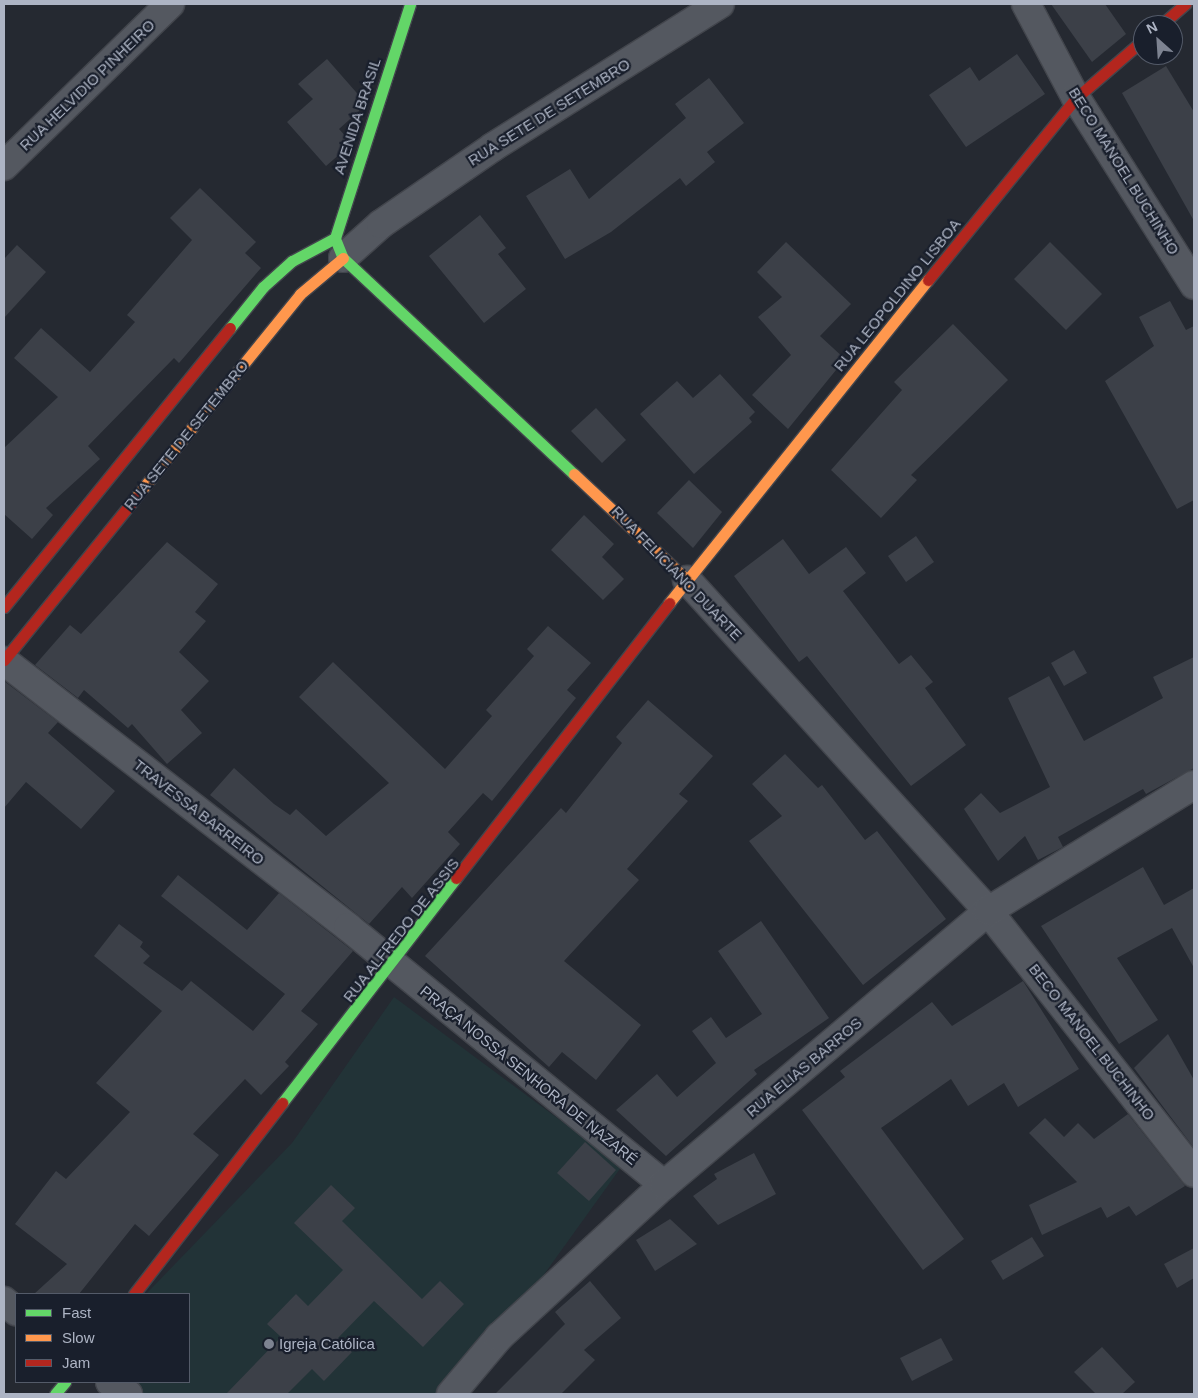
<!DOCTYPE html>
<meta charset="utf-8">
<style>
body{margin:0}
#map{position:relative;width:1198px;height:1398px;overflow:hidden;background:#252931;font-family:Arial,sans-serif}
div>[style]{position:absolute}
.green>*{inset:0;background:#223337}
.building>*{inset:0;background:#3c4048}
.roads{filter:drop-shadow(1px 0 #42454c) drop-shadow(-1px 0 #42454c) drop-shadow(0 1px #42454c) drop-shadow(0 -1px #42454c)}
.street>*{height:28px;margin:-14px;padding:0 14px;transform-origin:14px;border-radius:14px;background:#545860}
.fast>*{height:11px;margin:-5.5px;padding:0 5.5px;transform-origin:5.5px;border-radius:5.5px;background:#63d668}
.slow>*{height:11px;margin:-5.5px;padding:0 5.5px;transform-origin:5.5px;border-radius:5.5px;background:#ff974d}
.jam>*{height:11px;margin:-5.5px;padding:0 5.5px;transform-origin:5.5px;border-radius:5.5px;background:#b3261e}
.dots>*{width:14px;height:14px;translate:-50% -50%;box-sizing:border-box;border:2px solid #191f2c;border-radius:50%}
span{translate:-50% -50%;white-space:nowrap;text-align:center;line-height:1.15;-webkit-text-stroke:4.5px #191f2c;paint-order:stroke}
.street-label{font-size:15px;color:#adb4c4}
.poi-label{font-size:15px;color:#adb4c4}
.left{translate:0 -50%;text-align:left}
.frame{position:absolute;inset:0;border:5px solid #adb4c4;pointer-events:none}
.legend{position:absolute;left:15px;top:1293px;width:175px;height:90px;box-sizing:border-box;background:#191f2c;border:1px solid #545b69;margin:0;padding:6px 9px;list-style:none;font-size:15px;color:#adb4c4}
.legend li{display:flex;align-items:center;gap:10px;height:25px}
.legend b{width:25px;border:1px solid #545b69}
.north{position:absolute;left:1133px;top:15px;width:50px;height:50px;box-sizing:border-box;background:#191f2c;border:1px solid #545b69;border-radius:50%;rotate:334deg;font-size:14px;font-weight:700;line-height:20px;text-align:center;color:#adb4c4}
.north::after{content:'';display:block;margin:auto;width:18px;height:22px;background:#7d8391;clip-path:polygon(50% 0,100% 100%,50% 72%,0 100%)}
</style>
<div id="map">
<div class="green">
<div style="clip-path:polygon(394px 997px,622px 1166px,499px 1337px,451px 1394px,128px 1394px,110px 1382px,189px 1382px,189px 1294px,146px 1294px,292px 1143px)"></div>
</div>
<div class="building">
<div style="clip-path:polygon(1051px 4px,1105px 4px,1126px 34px,1092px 62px)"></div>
<div style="clip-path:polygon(1017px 54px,1045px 94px,966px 147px,929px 95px,970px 67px,979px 81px)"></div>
<div style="clip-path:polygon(327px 59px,363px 100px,359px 111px,339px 129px,350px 141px,348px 147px,326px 166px,287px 122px,313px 99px,298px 84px)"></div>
<div style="clip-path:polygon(1166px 66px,1194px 112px,1194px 221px,1122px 93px)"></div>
<div style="clip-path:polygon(709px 78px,744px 123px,707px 152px,715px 162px,686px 186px,680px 178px,611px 232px,565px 259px,526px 196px,570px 169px,589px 199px,686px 118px,675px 104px)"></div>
<div style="clip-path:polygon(200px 188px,256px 242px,245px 253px,261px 268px,179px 363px,174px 358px,88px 446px,100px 459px,46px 508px,53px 515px,32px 539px,4px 514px,4px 448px,58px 397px,14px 358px,41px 328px,90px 372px,135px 322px,127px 315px,192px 240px,170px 218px)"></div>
<div style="clip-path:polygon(480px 215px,506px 248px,498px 254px,526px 289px,484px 323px,429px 256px)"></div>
<div style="clip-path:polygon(786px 242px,851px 304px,820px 336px,845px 359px,788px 429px,752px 395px,791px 355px,758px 317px,782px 297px,757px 272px)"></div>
<div style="clip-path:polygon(1050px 242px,1102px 294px,1066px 330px,1014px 279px)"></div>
<div style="clip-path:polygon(17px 245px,46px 272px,4px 318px,4px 259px)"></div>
<div style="clip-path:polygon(1170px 301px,1186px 330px,1194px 326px,1194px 500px,1177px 509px,1105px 381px,1154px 346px,1139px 317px)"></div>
<div style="clip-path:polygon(953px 324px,1008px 380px,911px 475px,917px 480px,881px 518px,831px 470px,902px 390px,894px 382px)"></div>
<div style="clip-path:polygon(720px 374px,755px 412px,749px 418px,752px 422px,694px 474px,640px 414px,677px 381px,693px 398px)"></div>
<div style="clip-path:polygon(596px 408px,626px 440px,602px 463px,571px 431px)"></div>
<div style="clip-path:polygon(689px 480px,722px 512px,693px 548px,657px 513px)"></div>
<div style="clip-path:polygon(584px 515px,614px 544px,602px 557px,624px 579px,603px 600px,551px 550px)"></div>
<div style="clip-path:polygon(916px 536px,934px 562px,906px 582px,888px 556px)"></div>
<div style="clip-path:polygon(783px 539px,809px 574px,846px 547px,866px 573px,843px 591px,899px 664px,911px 655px,933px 682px,925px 688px,966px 745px,911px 786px,807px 656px,799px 662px,734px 576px)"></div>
<div style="clip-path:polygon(167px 542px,218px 584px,195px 612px,206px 621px,179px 652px,209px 681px,181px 710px,202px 733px,167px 764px,132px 724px,128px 728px,84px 690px,78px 698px,35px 665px,70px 625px,81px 634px)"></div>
<div style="clip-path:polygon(548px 626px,591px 663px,567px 690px,576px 698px,492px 801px,483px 793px,448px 832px,460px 844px,412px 898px,402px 887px,369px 924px,210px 795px,234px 768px,274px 804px,290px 815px,296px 809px,326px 836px,389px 783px,299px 697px,333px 662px,445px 769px,492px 716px,486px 710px,534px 656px,527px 649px)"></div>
<div style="clip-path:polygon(1074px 650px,1087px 673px,1064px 686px,1051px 663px)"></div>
<div style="clip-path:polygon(1194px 657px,1194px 768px,1146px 794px,1143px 789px,1058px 837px,1063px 847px,1038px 860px,1025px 836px,998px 861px,964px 809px,981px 793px,1000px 813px,1050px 787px,1008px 698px,1049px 676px,1084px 741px,1163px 698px,1153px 677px)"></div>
<div style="clip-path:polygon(4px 681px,58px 722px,48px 733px,115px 791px,81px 829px,26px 782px,4px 808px)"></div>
<div style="clip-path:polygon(648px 700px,713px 756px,679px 794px,688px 801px,627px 869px,639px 880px,564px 961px,641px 1025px,596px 1080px,562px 1052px,549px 1067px,425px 956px,561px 808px,566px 813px,622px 743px,616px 737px)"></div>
<div style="clip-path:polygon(785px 754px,818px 788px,822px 785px,865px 840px,877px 831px,946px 919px,863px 985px,749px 841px,782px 816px,752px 784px)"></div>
<div style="clip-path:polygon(1143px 867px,1164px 905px,1194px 888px,1194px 968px,1172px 928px,1117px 958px,1158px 1020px,1119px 1044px,1041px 926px)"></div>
<div style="clip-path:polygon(178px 875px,247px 930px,279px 893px,353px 951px,301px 1011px,318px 1024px,285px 1062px,289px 1066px,261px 1095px,245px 1079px,193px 1134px,219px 1155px,149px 1236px,135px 1224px,79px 1294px,34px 1294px,67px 1264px,15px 1224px,56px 1171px,66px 1179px,130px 1112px,96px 1083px,162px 1011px,94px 956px,119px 924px,143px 942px,140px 947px,150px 956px,143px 963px,182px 991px,191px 981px,253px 1031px,285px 994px,161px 896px)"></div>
<div style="clip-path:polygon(761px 921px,829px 1018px,754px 1070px,757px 1074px,666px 1156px,616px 1110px,657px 1074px,677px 1097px,716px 1063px,692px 1031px,711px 1017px,726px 1038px,762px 1014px,718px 951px)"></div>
<div style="clip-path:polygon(1023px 981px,1079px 1069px,1018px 1107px,1004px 1083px,968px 1106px,951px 1079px,881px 1128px,964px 1239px,923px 1270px,802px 1110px,845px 1077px,840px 1071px,932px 1002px,952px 1026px)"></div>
<div style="clip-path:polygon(1168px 1034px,1194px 1080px,1194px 1148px,1134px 1068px)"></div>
<div style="clip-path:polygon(1128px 1114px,1185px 1186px,1136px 1216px,1129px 1206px,1107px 1218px,1101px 1207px,1042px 1235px,1029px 1205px,1077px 1182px,1029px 1133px,1045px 1118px,1064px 1137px,1078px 1123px,1094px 1139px)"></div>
<div style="clip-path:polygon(585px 1142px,616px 1170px,589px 1201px,557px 1173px)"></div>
<div style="clip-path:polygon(754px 1153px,776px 1194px,718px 1225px,693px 1196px,717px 1179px,714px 1174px)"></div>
<div style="clip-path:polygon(331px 1185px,355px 1208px,342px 1221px,422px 1299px,440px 1281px,464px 1304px,423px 1347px,374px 1301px,338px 1338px,352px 1352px,324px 1381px,312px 1369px,287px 1394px,226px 1394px,281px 1337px,267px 1324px,296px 1294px,308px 1306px,343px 1270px,294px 1223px)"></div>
<div style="clip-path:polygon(670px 1219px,697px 1244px,655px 1271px,636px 1240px)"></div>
<div style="clip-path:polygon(1032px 1237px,1044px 1256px,1003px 1280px,991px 1261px)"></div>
<div style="clip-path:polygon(1194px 1248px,1194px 1278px,1177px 1288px,1164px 1264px)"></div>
<div style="clip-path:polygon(590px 1281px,621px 1318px,584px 1350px,595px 1360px,561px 1394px,495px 1394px,565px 1324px,555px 1312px)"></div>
<div style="clip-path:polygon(941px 1338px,953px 1360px,912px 1381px,900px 1358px)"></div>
<div style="clip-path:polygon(1102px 1347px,1135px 1382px,1122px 1394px,1096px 1394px,1074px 1372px)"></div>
</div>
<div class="roads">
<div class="street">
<div style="left:1026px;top:4px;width:106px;rotate:62deg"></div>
<div style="left:1076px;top:98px;width:221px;rotate:57.7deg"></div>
<div style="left:4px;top:166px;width:232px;rotate:-44.3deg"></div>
<div style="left:343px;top:258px;width:51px;rotate:-41.8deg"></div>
<div style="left:381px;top:224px;width:136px;rotate:-34.5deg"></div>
<div style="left:493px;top:147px;width:268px;rotate:-32.2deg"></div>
<div style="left:687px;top:580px;width:447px;rotate:47.7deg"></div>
<div style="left:988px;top:911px;width:333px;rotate:51.8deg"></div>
<div style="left:4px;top:661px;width:435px;rotate:37.7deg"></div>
<div style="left:348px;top:927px;width:408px;rotate:39.2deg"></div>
<div style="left:4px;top:1301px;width:16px;rotate:40deg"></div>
<div style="left:110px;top:1382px;width:22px;rotate:34deg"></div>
<div style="left:451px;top:1394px;width:75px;rotate:-49.9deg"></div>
<div style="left:499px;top:1337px;width:224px;rotate:-42.7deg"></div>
<div style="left:664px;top:1185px;width:424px;rotate:-40.2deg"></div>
<div style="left:988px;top:911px;width:241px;rotate:-31.5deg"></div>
</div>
<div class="fast">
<div style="left:335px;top:238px;width:246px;rotate:-72.2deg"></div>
<div style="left:336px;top:241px;width:18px;rotate:68deg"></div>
<div style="left:343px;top:258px;width:316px;rotate:43.1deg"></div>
<div style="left:230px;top:328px;width:53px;rotate:-51.2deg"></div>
<div style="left:263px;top:287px;width:39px;rotate:-42deg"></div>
<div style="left:292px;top:261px;width:49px;rotate:-28.1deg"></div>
<div style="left:282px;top:1103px;width:284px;rotate:-52.3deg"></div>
<div style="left:55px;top:1394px;width:16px;rotate:-50deg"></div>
</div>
<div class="slow">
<div style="left:574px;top:474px;width:155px;rotate:43.2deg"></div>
<div style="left:135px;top:498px;width:262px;rotate:-51deg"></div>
<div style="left:300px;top:294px;width:56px;rotate:-39.9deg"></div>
<div style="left:669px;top:603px;width:414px;rotate:-51.3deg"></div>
</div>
<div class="jam">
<div style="left:1161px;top:25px;width:32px;rotate:-41deg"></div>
<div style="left:928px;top:280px;width:235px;rotate:-50.9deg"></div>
<div style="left:1076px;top:98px;width:89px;rotate:-40.9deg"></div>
<div style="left:4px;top:607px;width:359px;rotate:-51deg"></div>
<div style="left:4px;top:660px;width:208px;rotate:-51deg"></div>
<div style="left:456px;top:878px;width:348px;rotate:-52.2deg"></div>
<div style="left:134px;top:1294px;width:242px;rotate:-52.2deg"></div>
</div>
</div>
<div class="dots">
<div style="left:269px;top:1344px;background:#7d8391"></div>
</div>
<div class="street-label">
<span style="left:87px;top:85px;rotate:-44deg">RUA HELVIDIO PINHEIRO</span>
<span style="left:549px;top:112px;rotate:-32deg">RUA SETE DE SETEMBRO</span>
<span style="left:357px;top:116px;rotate:-72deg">AVENIDA BRASIL</span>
<span style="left:1124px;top:171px;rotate:58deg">BECO MANOEL BUCHINHO</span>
<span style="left:897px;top:295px;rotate:-51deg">RUA LEOPOLDINO LISBOA</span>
<span style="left:186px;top:435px;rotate:-51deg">RUA SETE DE SETEMBRO</span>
<span style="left:677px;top:573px;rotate:46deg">RUA FELICIANO DUARTE</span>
<span style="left:199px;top:812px;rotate:38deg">TRAVESSA BARREIRO</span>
<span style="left:401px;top:930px;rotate:-52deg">RUA ALFREDO DE ASSIS</span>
<span style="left:1092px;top:1042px;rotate:52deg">BECO MANOEL BUCHINHO</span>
<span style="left:804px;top:1067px;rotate:-40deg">RUA ELIAS BARROS</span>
<span style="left:529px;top:1075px;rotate:39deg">PRAÇA NOSSA SENHORA DE NAZARÉ</span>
</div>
<div class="poi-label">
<span class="left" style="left:279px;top:1344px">Igreja Católica</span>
</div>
<div class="frame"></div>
<ul class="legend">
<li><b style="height:6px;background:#63d668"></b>Fast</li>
<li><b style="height:6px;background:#ff974d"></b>Slow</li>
<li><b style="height:6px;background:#b3261e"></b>Jam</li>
</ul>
<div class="north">N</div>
</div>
